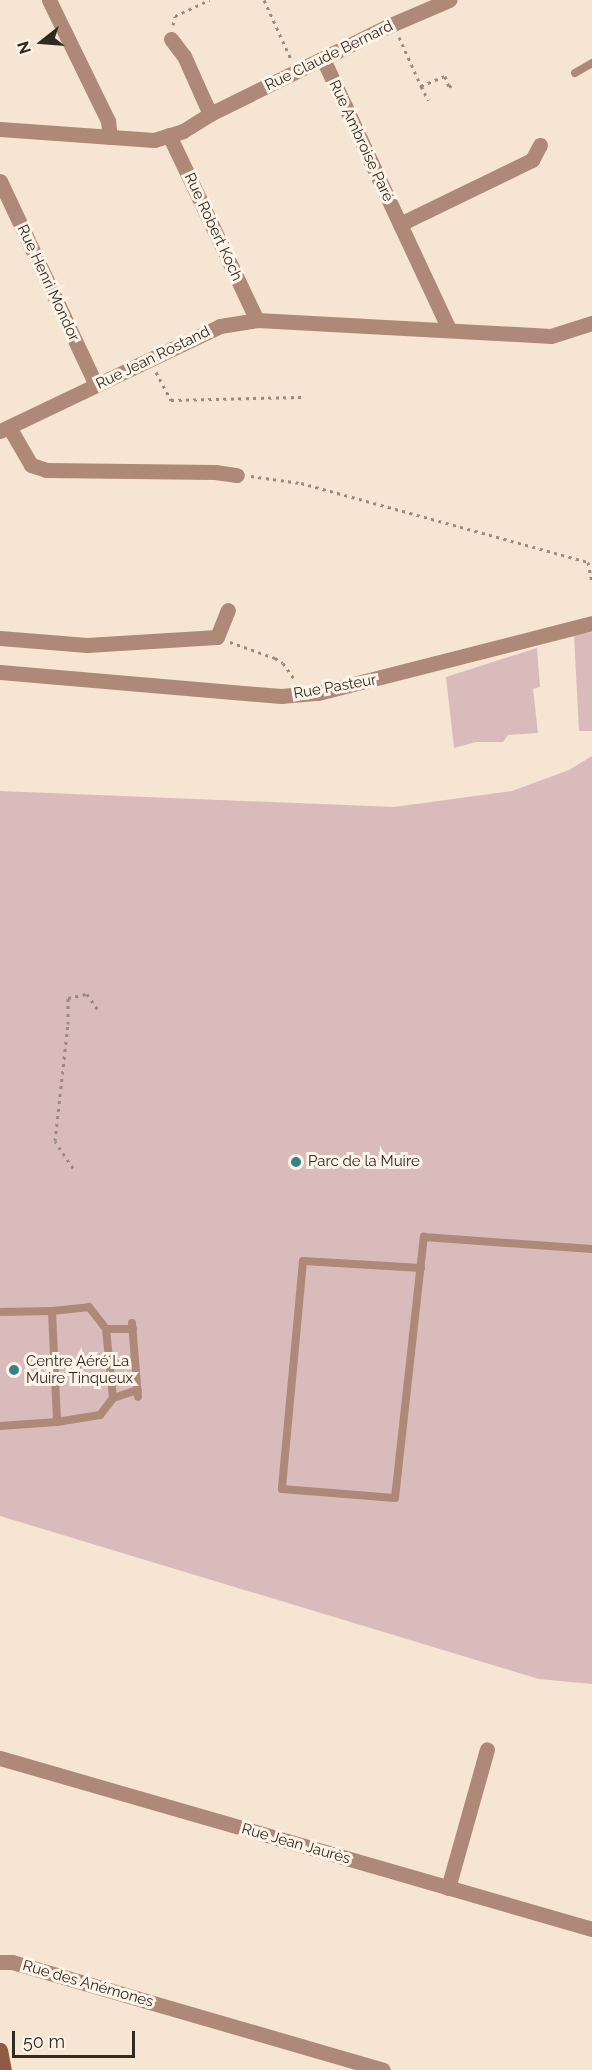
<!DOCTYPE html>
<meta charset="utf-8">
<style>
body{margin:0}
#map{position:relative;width:592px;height:2070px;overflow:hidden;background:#f6e5d2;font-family:Raleway,sans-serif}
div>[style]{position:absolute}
.green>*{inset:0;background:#dabbbb}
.path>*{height:3px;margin-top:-1.5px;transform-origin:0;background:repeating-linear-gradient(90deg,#978c7e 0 3px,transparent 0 7.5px)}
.lane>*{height:8px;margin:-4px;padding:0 4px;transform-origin:4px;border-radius:4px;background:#af8978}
.street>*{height:15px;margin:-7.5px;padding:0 7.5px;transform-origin:7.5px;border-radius:7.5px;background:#af8978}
.secondary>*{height:15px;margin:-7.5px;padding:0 7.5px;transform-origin:7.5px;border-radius:7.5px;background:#915a42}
.dots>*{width:16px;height:16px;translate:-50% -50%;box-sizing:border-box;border:3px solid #fef4e8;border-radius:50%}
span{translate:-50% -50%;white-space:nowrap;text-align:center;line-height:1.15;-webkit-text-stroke:6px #fef4e8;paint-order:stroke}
.street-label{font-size:15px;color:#302a23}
.poi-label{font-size:15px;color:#302a23}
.left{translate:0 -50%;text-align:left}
.north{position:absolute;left:12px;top:12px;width:60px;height:60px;-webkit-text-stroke:4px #fef4e8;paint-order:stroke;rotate:253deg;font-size:16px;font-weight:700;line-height:24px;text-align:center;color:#302a23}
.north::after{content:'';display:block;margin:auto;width:21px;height:27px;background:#302a23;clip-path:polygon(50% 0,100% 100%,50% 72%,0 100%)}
.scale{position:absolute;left:12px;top:2031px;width:123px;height:27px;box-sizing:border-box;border:3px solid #302a23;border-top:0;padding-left:8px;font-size:18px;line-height:21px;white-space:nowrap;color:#302a23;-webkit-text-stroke:4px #fef4e8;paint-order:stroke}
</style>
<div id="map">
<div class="green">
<div style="clip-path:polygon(592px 632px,592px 731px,579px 731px,574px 636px)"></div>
<div style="clip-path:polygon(537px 648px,540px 687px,533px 689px,538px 733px,508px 735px,503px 742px,476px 742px,454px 748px,446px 677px)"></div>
<div style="clip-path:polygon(592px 756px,592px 1684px,539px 1679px,0 1516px,0 791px,394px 807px,512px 791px,569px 770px)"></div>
</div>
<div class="path">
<div style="left:264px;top:0;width:65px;rotate:65.4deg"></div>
<div style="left:173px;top:25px;width:9px;rotate:-77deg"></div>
<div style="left:175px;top:16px;width:38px;rotate:-25deg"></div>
<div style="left:399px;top:37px;width:54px;rotate:65.8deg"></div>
<div style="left:421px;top:86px;width:26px;rotate:-23deg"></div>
<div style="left:445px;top:76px;width:12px;rotate:70deg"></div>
<div style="left:449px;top:87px;width:4px;rotate:-34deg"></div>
<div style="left:421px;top:86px;width:16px;rotate:63deg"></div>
<div style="left:156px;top:372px;width:32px;rotate:62deg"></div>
<div style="left:171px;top:400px;width:131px;rotate:-1.3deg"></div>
<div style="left:251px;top:476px;width:50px;rotate:8deg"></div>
<div style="left:301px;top:483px;width:298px;rotate:15.4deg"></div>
<div style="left:588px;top:562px;width:21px;rotate:79deg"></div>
<div style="left:230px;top:642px;width:48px;rotate:19.6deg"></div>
<div style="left:275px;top:658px;width:9px;rotate:32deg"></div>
<div style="left:283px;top:663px;width:21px;rotate:55deg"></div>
<div style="left:73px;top:1168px;width:32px;rotate:-124deg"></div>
<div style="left:55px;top:1141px;width:118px;rotate:-83.7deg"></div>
<div style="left:68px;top:1024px;width:26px;rotate:-90deg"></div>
<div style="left:68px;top:998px;width:19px;rotate:-12deg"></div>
<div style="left:87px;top:994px;width:19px;rotate:55deg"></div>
</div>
<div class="lane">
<div style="left:575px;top:73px;width:20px;rotate:-30deg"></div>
<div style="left:421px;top:1268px;width:118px;rotate:-176.6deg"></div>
<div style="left:303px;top:1261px;width:229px;rotate:95.3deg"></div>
<div style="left:282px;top:1489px;width:113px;rotate:4.6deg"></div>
<div style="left:395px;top:1498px;width:263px;rotate:-83.7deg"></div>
<div style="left:424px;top:1237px;width:168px;rotate:4.1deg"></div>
<div style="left:52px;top:1311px;width:37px;rotate:-6deg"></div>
<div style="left:89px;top:1307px;width:28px;rotate:52deg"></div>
<div style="left:106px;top:1329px;width:69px;rotate:84.2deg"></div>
<div style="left:113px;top:1398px;width:21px;rotate:127deg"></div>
<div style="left:100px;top:1415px;width:44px;rotate:170.8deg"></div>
<div style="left:0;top:1312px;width:52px;rotate:-1.1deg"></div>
<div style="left:52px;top:1311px;width:111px;rotate:87.4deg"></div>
<div style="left:57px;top:1422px;width:57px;rotate:176deg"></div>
<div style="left:132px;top:1323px;width:74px;rotate:85.4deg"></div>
<div style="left:106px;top:1329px;width:27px"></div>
<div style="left:55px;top:1365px;width:80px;rotate:-2.9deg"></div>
<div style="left:113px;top:1398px;width:26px;rotate:-18deg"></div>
</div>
<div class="street">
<div style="left:49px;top:0;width:135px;rotate:64deg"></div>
<div style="left:108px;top:121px;width:16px;rotate:83deg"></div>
<div style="left:171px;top:39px;width:21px;rotate:53deg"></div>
<div style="left:184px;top:56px;width:64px;rotate:65.9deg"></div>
<div style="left:323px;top:59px;width:298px;rotate:65deg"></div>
<div style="left:0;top:129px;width:154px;rotate:4.1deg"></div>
<div style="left:154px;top:140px;width:30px;rotate:-17deg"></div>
<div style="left:183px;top:131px;width:32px;rotate:-32deg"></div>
<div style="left:210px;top:114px;width:196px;rotate:-26.3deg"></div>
<div style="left:386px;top:27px;width:69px;rotate:-23.2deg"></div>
<div style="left:169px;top:135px;width:205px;rotate:64.6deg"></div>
<div style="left:0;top:181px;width:225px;rotate:64.8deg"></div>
<div style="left:400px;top:224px;width:147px;rotate:-25.9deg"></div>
<div style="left:532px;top:160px;width:17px;rotate:-62deg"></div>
<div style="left:9px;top:427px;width:44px;rotate:59.9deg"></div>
<div style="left:31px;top:465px;width:16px;rotate:18deg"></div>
<div style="left:46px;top:470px;width:169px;rotate:0.7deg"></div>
<div style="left:215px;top:472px;width:22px;rotate:8deg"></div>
<div style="left:0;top:431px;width:244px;rotate:-25.5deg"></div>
<div style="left:220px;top:326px;width:37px;rotate:-9deg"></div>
<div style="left:257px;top:320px;width:294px;rotate:3.1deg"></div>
<div style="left:551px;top:336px;width:43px;rotate:-17.6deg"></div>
<div style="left:0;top:638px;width:87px;rotate:4.6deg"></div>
<div style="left:87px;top:645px;width:130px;rotate:-3.5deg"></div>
<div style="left:217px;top:637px;width:29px;rotate:-68deg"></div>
<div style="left:0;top:672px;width:282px;rotate:4.9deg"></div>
<div style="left:281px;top:696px;width:37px;rotate:-5deg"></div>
<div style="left:318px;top:693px;width:283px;rotate:-14.3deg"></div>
<div style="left:0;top:1758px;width:616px;rotate:16.11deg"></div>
<div style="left:448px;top:1888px;width:144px;rotate:-74.3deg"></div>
<div style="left:0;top:1962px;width:12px"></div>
<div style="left:12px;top:1962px;width:386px;rotate:16.2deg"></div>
</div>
<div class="secondary">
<div style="left:0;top:2050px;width:20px;rotate:79deg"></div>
</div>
<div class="dots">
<div style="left:296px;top:1162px;background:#398189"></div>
<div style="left:14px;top:1370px;background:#398189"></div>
</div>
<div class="street-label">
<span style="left:329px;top:56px;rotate:-26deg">Rue Claude Bernard</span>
<span style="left:361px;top:141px;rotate:65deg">Rue Ambroise Paré</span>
<span style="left:213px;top:227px;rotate:65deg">Rue Robert Koch</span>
<span style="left:48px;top:283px;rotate:65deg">Rue Henri Mondor</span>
<span style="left:153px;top:358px;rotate:-26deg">Rue Jean Rostand</span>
<span style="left:335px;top:687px;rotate:-10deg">Rue Pasteur</span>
<span style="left:296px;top:1844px;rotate:16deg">Rue Jean Jaurès</span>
<span style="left:88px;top:1984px;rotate:16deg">Rue des Anémones</span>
</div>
<div class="poi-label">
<span class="left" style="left:308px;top:1162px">Parc de la Muire</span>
<span class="left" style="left:26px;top:1370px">Centre Aéré La<br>Muire Tinqueux</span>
</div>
<div class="north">N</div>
<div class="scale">50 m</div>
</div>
